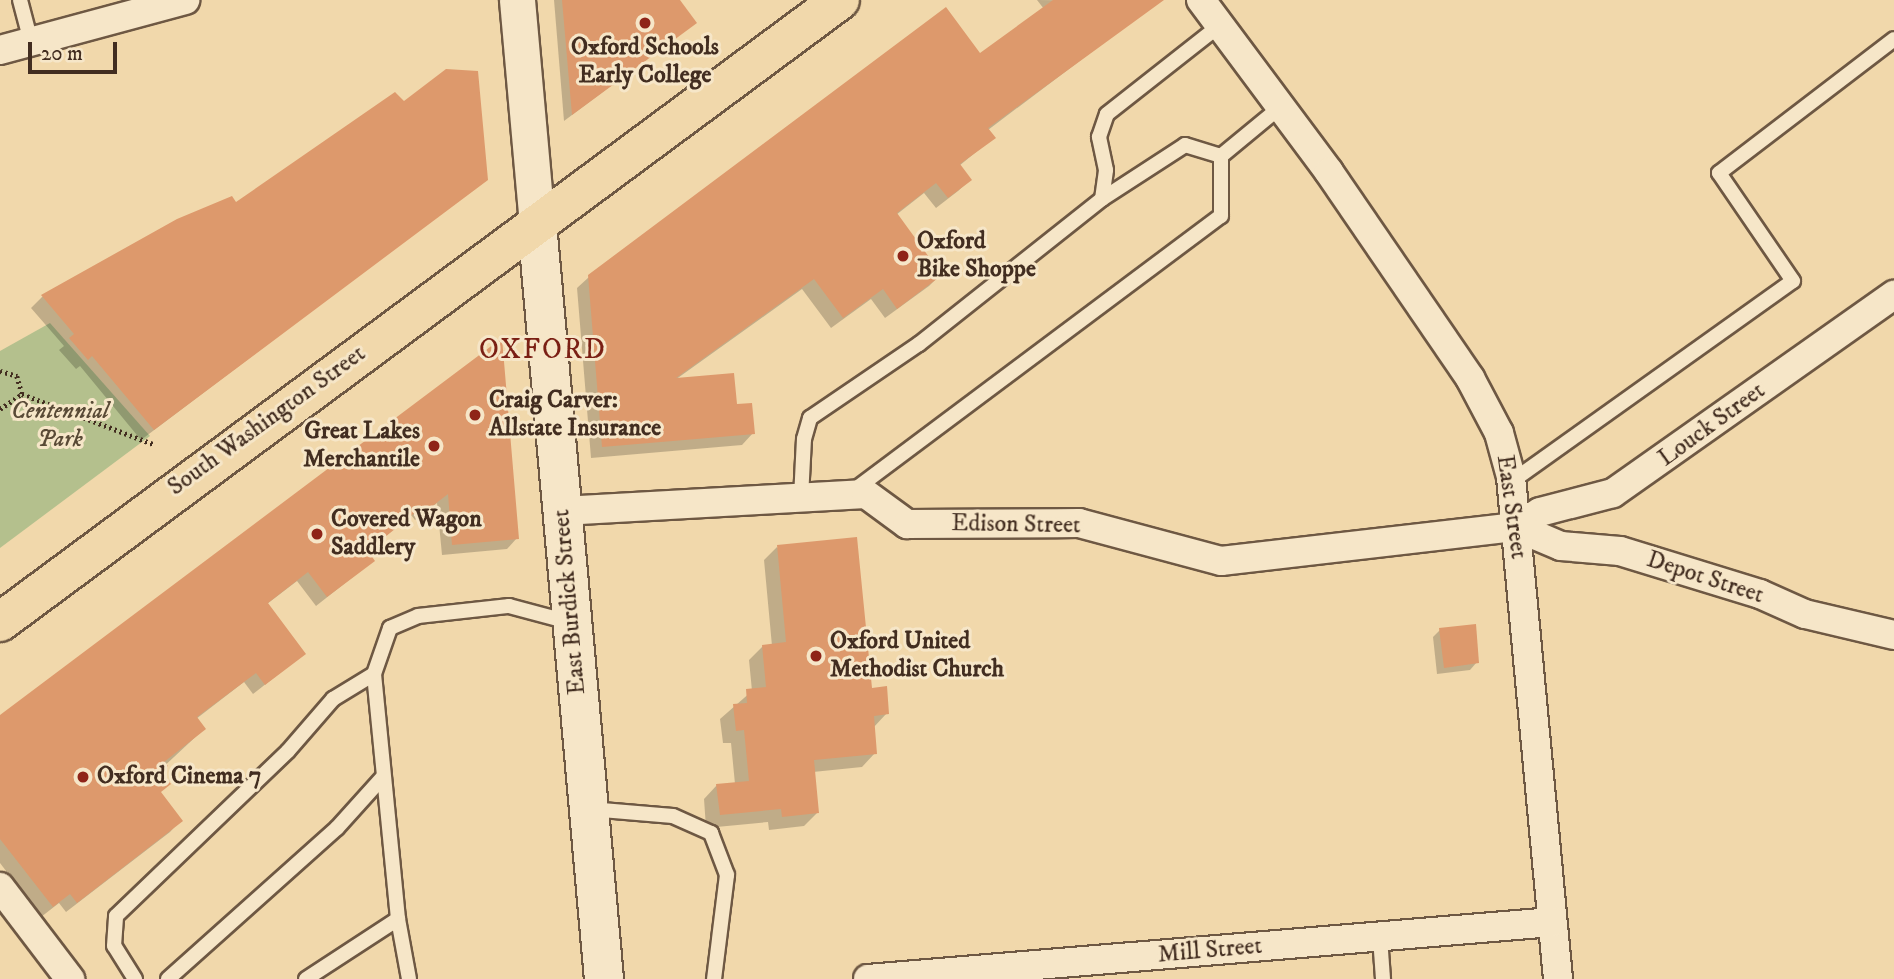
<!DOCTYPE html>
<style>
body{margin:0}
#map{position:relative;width:1894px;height:979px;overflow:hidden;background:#f1d8ab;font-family:"IM FELL DW Pica",serif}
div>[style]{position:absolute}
.green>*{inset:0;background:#b4c08d}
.shadow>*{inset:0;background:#0003}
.building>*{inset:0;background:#dd996c}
.path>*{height:4.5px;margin-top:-2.25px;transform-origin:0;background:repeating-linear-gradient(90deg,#422d20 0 2px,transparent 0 5.5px)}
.roads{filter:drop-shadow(2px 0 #6e5843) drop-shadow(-2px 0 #6e5843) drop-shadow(0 2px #6e5843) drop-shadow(0 -2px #6e5843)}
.service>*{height:14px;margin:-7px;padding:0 7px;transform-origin:7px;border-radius:7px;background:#f6e6c8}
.minor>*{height:28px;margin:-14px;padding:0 14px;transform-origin:14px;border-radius:14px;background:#f6e6c8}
.tertiary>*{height:35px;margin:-17.5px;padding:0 17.5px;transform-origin:17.5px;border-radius:17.5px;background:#f6e6c8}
.secondary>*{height:38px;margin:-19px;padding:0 19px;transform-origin:19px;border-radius:19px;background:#f6e6c8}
.primary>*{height:38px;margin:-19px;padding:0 19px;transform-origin:19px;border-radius:19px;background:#f1d8ab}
.dots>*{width:19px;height:19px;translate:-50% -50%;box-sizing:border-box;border:4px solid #f6e6c8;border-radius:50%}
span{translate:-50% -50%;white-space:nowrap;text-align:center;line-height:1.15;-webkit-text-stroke:6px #f6e6c8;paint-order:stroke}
.poi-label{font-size:24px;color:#422d20;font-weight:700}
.left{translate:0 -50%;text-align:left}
.right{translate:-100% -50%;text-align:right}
.park-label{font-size:24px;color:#594a36;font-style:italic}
.street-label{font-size:24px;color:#422d20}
.quarter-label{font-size:28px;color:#7a1f14;letter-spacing:2px}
.scale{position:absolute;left:28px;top:42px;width:89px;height:32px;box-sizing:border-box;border:4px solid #422d20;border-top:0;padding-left:9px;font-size:21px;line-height:24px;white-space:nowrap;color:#422d20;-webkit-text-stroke:5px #f6e6c8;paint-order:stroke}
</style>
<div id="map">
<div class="green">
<div style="clip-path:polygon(50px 323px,150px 436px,0 548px,0 351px)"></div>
</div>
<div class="shadow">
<div style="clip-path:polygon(554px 0,678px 0,695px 23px,564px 121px)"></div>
<div style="clip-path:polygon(1037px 0,1159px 1px,988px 130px,993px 138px,959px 166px,970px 180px,958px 191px,936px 208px,924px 193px,896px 215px,940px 275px,929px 286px,885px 318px,871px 299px,831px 328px,802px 289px,675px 380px,735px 406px,753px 433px,742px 445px,591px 458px,577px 288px,589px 277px,980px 55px,1044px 9px)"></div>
<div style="clip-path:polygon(486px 179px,141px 440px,80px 366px,76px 369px,59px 350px,64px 346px,31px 308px,42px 297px,236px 204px)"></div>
<div style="clip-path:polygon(501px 341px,517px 538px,507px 549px,442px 555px,437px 503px,415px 520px,411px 515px,366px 552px,373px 561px,316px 606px,297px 581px,267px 604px,304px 654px,253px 694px,244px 682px,196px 719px,204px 729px,159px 771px,159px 794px,180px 821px,170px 832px,66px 912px,59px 903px,41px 917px,0 863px,0 718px)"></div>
<div style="clip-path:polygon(777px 547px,887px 713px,873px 728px,875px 753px,862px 767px,813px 772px,817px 813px,804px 826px,769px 830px,768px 822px,706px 828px,704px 799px,717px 785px,735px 784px,731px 743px,723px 743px,720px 719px,752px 691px,749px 660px,763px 646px,772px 646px,764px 560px)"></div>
<div style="clip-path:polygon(1440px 630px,1477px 662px,1470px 670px,1437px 674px,1433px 637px)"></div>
</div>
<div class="building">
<div style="clip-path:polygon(562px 0,680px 0,697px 23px,572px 115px)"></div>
<div style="clip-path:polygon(1053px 0,1164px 0,988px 128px,996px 138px,960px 164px,972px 180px,948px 198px,936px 183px,897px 213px,942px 275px,897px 309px,883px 289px,843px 318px,814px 279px,676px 378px,734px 373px,737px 404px,752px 403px,755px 434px,602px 447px,588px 275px,946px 7px,980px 53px)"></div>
<div style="clip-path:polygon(446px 69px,478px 71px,488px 180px,154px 430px,92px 356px,88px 360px,69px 338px,74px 334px,41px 295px,177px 219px,232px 196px,236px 202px,395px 92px,404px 101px)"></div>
<div style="clip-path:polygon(502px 338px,519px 539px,452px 545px,448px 494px,426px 511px,423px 506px,368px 551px,375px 561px,327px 597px,308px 572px,268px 603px,306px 654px,265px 685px,256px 673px,197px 717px,206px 729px,164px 762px,168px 766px,161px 771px,171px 784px,161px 792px,183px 821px,77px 903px,70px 894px,53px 907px,0 839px,0 715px)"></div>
<div style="clip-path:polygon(857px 537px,872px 688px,887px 686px,889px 714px,874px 716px,877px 754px,814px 760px,819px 813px,782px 817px,781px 809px,720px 815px,716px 784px,749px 781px,744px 730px,736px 731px,733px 704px,747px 703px,746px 689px,766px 687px,762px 645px,786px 642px,777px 545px)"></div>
<div style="clip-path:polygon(1476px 624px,1479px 663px,1444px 668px,1439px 628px)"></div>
</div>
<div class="path">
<div style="left:0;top:371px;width:18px;rotate:16deg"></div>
<div style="left:17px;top:376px;width:19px;rotate:74deg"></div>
<div style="left:22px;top:394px;width:140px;rotate:20.9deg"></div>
<div style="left:0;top:409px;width:27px;rotate:-34deg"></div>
</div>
<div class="roads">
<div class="service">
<div style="left:20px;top:0;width:43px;rotate:75.3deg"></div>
<div style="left:1102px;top:199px;width:99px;rotate:-33deg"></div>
<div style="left:1185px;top:145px;width:38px;rotate:17deg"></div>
<div style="left:1221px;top:156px;width:74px;rotate:-39.5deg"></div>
<div style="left:1511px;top:482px;width:346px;rotate:-35.5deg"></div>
<div style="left:1793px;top:281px;width:131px;rotate:-124.4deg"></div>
<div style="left:1719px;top:173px;width:220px;rotate:-37.4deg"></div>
<div style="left:853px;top:491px;width:459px;rotate:-36.8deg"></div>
<div style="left:1221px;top:216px;width:60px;rotate:-90deg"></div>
<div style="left:801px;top:498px;width:59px;rotate:-87.1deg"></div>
<div style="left:804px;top:439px;width:22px;rotate:-74deg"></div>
<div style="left:810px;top:418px;width:132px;rotate:-34.2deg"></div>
<div style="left:919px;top:344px;width:233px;rotate:-38.4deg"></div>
<div style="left:1102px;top:199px;width:29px;rotate:-82deg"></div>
<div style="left:1106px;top:170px;width:34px;rotate:-102deg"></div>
<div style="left:1099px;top:137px;width:24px;rotate:-71deg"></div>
<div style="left:1107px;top:114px;width:144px;rotate:-38.2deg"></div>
<div style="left:374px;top:674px;width:49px;rotate:-70.8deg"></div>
<div style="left:390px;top:628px;width:30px;rotate:-23deg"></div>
<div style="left:418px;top:616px;width:92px;rotate:-6.3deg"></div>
<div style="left:509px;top:606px;width:62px;rotate:14.9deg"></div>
<div style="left:590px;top:809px;width:83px;rotate:4.8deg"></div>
<div style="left:673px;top:816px;width:42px;rotate:24.1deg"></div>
<div style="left:711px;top:833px;width:45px;rotate:69.1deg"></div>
<div style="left:727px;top:875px;width:105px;rotate:97.1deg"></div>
<div style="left:1380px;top:937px;width:42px;rotate:85.9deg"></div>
<div style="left:135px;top:979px;width:39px;rotate:-122deg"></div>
<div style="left:114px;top:946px;width:30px;rotate:-86deg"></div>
<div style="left:116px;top:916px;width:238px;rotate:-43.8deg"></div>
<div style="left:288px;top:751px;width:69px;rotate:-49.1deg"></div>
<div style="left:333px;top:699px;width:48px;rotate:-31.4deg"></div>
<div style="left:374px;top:674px;width:246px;rotate:84.4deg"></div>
<div style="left:398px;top:919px;width:61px;rotate:79.6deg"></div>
<div style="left:168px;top:979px;width:227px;rotate:-41.8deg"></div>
<div style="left:337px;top:828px;width:69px;rotate:-48deg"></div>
<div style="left:306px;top:979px;width:110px;rotate:-33.1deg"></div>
</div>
<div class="minor">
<div style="left:1201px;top:0;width:214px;rotate:53.3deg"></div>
<div style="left:1329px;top:172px;width:250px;rotate:55.6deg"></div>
<div style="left:1470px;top:378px;width:62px;rotate:62.2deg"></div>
<div style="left:1499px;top:433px;width:46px;rotate:74.7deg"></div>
<div style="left:1511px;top:477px;width:504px;rotate:84.65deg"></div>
<div style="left:0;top:50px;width:192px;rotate:-15.1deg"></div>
<div style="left:562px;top:511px;width:304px;rotate:-3.2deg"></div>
<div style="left:866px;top:494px;width:51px;rotate:36.2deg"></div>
<div style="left:907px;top:524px;width:172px;rotate:-0.3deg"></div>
<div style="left:1079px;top:523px;width:147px;rotate:15deg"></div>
<div style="left:1221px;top:561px;width:297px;rotate:-6.6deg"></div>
<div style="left:1516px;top:527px;width:28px;rotate:-32deg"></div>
<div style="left:1540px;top:512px;width:75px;rotate:-14.6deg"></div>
<div style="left:1613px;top:493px;width:344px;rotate:-35.2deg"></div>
<div style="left:1516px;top:527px;width:49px;rotate:22.9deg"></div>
<div style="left:1561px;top:546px;width:59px;rotate:4.8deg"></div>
<div style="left:1620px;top:551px;width:146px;rotate:17.1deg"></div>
<div style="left:1760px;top:594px;width:49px;rotate:24deg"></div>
<div style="left:1805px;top:614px;width:91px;rotate:13.3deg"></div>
<div style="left:0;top:887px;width:116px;rotate:52.7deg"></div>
<div style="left:868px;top:979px;width:687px;rotate:-4.76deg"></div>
</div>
<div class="tertiary">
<div style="left:517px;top:0;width:225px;rotate:84.9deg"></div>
</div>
<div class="secondary">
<div style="left:537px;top:224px;width:758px;rotate:84.93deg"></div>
</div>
<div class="primary">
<div style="left:0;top:622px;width:1045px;rotate:-36.52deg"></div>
</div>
</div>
<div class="dots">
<div style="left:645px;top:23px;background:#8f2418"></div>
<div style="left:903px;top:256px;background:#8f2418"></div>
<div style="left:475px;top:415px;background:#8f2418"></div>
<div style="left:434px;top:446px;background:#8f2418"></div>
<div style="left:317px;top:534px;background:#8f2418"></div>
<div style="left:816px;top:656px;background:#8f2418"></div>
<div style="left:83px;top:777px;background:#8f2418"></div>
</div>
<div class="poi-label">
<span style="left:645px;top:62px">Oxford Schools<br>Early College</span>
<span class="left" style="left:917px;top:256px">Oxford<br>Bike Shoppe</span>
<span class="left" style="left:489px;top:415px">Craig Carver:<br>Allstate Insurance</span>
<span class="right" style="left:420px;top:446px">Great Lakes<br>Merchantile</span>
<span class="left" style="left:331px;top:534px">Covered Wagon<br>Saddlery</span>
<span class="left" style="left:830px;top:656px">Oxford United<br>Methodist Church</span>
<span class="left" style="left:97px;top:777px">Oxford Cinema 7</span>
</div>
<div class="park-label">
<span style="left:60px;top:426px">Centennial<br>Park</span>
</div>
<div class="street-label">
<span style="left:267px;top:421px;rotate:-36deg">South Washington Street</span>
<span style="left:1712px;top:425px;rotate:-36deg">Louck Street</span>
<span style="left:1511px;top:507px;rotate:82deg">East Street</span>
<span style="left:1016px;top:525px;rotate:1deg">Edison Street</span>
<span style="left:1705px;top:578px;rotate:18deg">Depot Street</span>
<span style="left:570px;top:602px;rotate:-95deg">East Burdick Street</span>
<span style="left:1210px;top:951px;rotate:-5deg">Mill Street</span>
</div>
<div class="quarter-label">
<span style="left:543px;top:350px">OXFORD</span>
</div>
<div class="scale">20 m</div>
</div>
